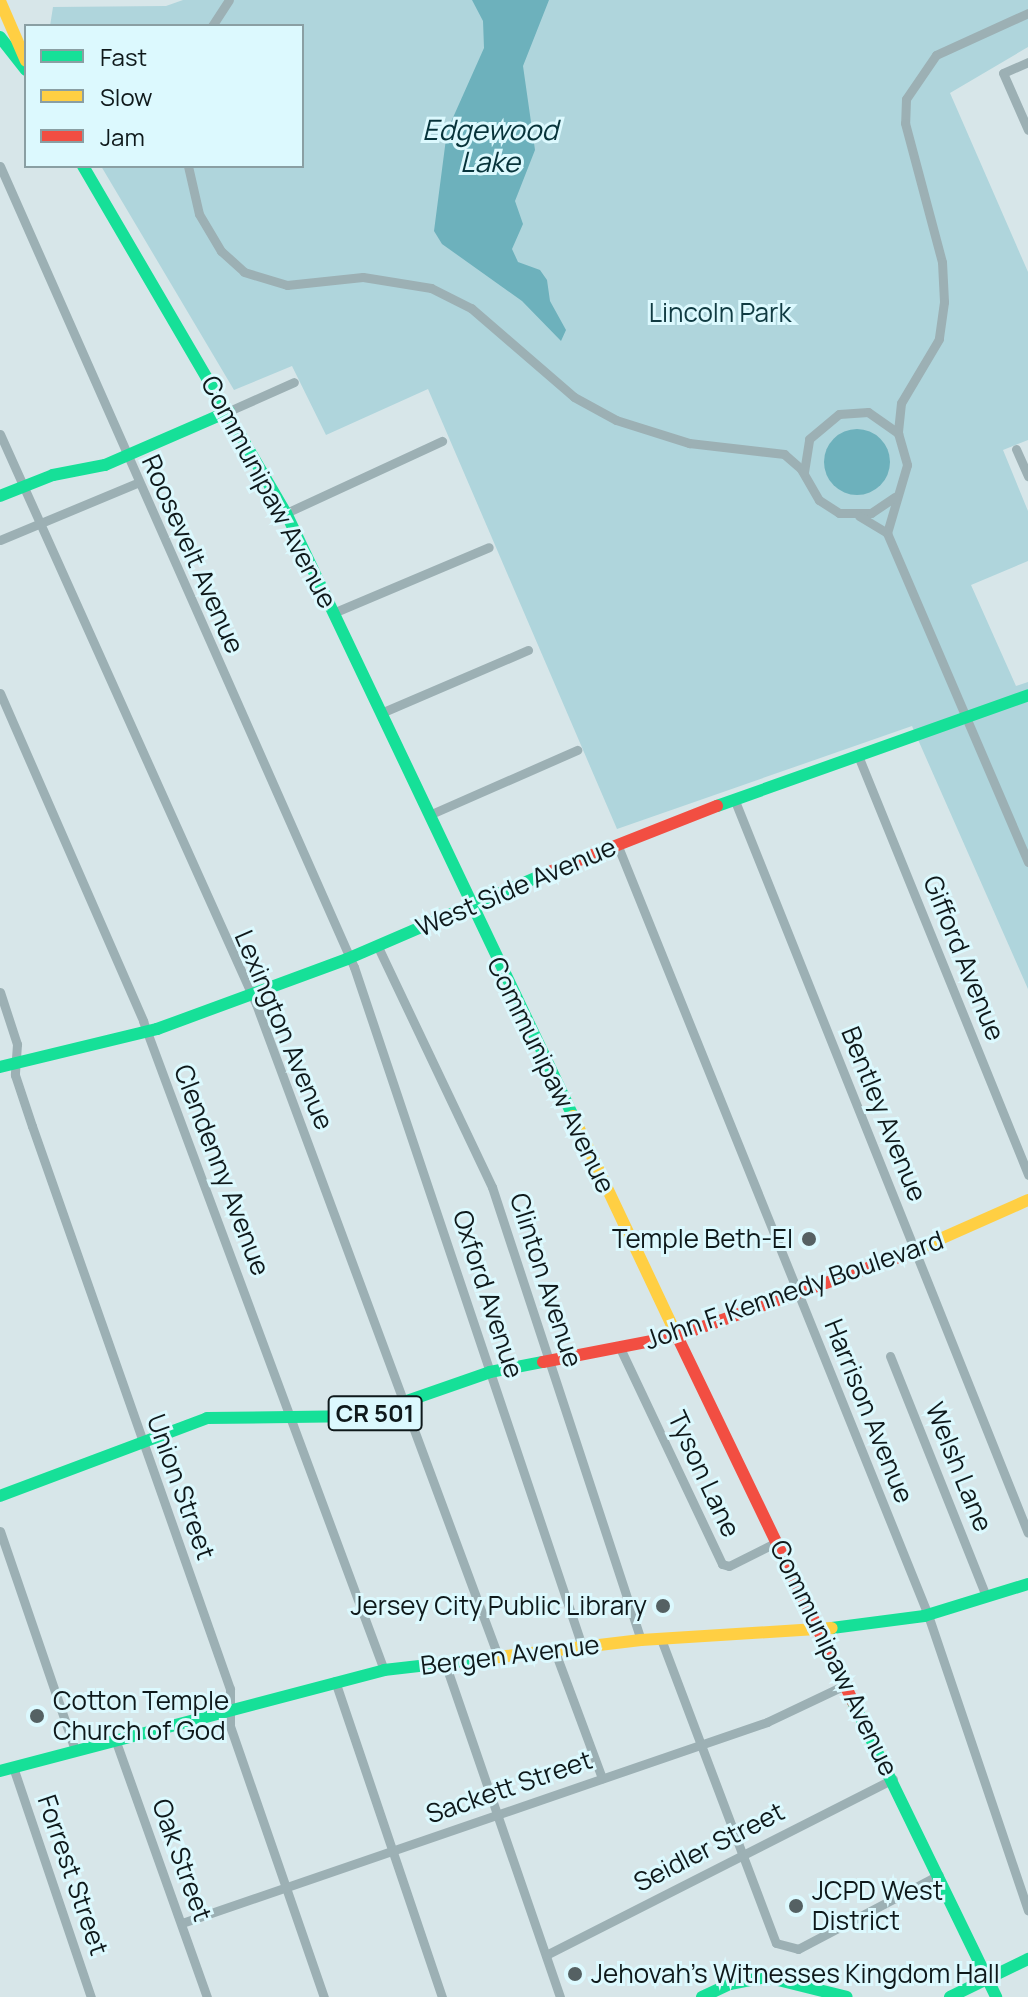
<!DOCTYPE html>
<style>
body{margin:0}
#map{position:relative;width:1028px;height:1997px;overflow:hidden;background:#d7e6e9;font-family:Manrope,sans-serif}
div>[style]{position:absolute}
.green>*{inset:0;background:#afd5dc}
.water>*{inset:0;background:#6db1bc}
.round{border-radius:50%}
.street>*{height:9px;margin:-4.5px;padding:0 4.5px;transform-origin:4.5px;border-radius:4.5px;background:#9cb0b4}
.fast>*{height:12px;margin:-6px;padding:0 6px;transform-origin:6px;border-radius:6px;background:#16e098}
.slow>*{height:12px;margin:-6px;padding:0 6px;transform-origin:6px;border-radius:6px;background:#ffcf43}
.jam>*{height:12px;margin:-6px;padding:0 6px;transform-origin:6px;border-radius:6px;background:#f24e42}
.dots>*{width:22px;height:22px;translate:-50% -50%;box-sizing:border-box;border:4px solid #dcf9fe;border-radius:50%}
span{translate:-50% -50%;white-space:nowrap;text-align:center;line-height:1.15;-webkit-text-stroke:6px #dcf9fe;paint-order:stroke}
.shield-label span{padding:2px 6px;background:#dcf9fe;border:2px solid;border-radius:6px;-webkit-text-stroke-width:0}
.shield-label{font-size:24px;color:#0f191b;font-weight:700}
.park-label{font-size:26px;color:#113b42}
.street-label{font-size:26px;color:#0f191b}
.poi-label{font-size:26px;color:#0f191b}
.right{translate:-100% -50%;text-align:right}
.left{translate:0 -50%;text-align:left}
.water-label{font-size:28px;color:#07333a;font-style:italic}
.legend{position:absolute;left:24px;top:24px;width:280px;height:144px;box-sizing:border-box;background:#dcf9fe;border:2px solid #8a9fa3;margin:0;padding:10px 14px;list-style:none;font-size:24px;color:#0f191b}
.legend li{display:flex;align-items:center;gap:16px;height:40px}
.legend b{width:40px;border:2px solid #8a9fa3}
</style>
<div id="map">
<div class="green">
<div style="clip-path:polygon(183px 0,1028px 0,1028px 47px,950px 93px,1028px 272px,1028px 440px,1003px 450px,1028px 511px,1028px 561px,971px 585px,1016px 686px,1028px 682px,1028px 989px,912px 726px,617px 829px,428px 389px,326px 435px,292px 366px,234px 390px,101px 166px,302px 166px,302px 26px,50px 26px,53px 7px,166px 6px)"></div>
</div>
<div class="water">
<div style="clip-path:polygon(472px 0,549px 0,523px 66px,535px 150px,515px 201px,523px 224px,512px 249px,518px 262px,540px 270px,547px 280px,550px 301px,566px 330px,561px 341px,522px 301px,442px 244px,434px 231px,447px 131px,484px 48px,483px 21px)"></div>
<div class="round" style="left:824px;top:429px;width:66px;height:66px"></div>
</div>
<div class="street">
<div style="left:1028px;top:13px;width:101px;rotate:155.5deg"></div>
<div style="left:936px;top:55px;width:53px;rotate:124.3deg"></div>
<div style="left:906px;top:99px;width:24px;rotate:92deg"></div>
<div style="left:905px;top:123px;width:144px;rotate:75.1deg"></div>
<div style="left:942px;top:262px;width:40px;rotate:87.1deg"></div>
<div style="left:944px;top:302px;width:37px;rotate:98deg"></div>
<div style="left:939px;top:339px;width:74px;rotate:120.7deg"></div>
<div style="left:901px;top:403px;width:30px;rotate:96deg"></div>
<div style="left:898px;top:433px;width:33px;rotate:74deg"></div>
<div style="left:907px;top:465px;width:71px;rotate:106.4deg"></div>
<div style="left:887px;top:533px;width:358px;rotate:66.8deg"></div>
<div style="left:212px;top:26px;width:31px;rotate:-57deg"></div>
<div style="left:1028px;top:62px;width:27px;rotate:156deg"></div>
<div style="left:1003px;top:73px;width:62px;rotate:66.3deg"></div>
<div style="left:0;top:166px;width:876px;rotate:66.16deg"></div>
<div style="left:354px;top:967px;width:716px;rotate:71.44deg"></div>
<div style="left:188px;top:166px;width:49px;rotate:77.1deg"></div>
<div style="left:199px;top:214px;width:43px;rotate:59.3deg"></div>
<div style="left:221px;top:251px;width:31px;rotate:42deg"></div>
<div style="left:244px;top:272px;width:45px;rotate:16.8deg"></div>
<div style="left:287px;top:285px;width:76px;rotate:-6deg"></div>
<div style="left:363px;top:277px;width:69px;rotate:9.2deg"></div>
<div style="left:431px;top:288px;width:45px;rotate:26.6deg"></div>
<div style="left:471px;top:308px;width:136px;rotate:40.8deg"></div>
<div style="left:574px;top:397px;width:48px;rotate:28.7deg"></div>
<div style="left:616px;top:420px;width:77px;rotate:17.5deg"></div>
<div style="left:689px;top:443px;width:96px;rotate:6.6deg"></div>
<div style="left:784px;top:454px;width:23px;rotate:41deg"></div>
<div style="left:801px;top:469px;width:36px;rotate:60deg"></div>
<div style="left:819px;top:500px;width:24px;rotate:33deg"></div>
<div style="left:839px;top:513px;width:32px"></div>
<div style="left:871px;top:513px;width:29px;rotate:-34deg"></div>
<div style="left:229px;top:411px;width:71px;rotate:-24deg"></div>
<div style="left:0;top:434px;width:625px;rotate:65.81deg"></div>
<div style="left:256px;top:1004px;width:695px;rotate:69.64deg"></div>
<div style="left:1016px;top:449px;width:30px;rotate:66deg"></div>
<div style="left:804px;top:472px;width:33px;rotate:-81deg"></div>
<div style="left:809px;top:439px;width:39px;rotate:-40deg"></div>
<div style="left:839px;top:414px;width:29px;rotate:-4deg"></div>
<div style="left:868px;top:412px;width:37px;rotate:35deg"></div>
<div style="left:286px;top:513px;width:172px;rotate:-24.8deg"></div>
<div style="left:859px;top:516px;width:33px;rotate:31deg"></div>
<div style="left:0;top:540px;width:148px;rotate:-22.6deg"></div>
<div style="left:333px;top:613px;width:169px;rotate:-22.9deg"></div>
<div style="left:0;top:693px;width:358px;rotate:66.4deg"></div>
<div style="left:143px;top:1021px;width:692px;rotate:69.63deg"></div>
<div style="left:381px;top:713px;width:160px;rotate:-23.2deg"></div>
<div style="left:859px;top:758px;width:450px;rotate:67.9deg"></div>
<div style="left:735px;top:801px;width:788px;rotate:68.19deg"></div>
<div style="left:429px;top:815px;width:162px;rotate:-23.7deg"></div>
<div style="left:617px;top:844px;width:831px;rotate:68.03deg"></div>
<div style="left:928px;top:1615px;width:312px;rotate:71.3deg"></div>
<div style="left:378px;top:947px;width:266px;rotate:64.6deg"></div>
<div style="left:492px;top:1187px;width:477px;rotate:71.8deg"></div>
<div style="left:0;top:992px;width:55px;rotate:71.9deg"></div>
<div style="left:17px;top:1044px;width:31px;rotate:94deg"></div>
<div style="left:15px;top:1075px;width:54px;rotate:71.6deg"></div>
<div style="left:32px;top:1126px;width:597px;rotate:70.62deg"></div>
<div style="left:230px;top:1689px;width:37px;rotate:90deg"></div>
<div style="left:230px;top:1726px;width:287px;rotate:70.9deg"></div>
<div style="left:620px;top:1348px;width:239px;rotate:64.7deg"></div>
<div style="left:722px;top:1564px;width:7px;rotate:16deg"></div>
<div style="left:729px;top:1566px;width:54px;rotate:-26.6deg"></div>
<div style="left:890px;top:1356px;width:258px;rotate:68.2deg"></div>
<div style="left:0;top:1531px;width:231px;rotate:71.1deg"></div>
<div style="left:661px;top:1639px;width:325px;rotate:69.3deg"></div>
<div style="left:776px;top:1943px;width:23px;rotate:15deg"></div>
<div style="left:798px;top:1949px;width:159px;rotate:-27.7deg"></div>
<div style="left:554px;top:1649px;width:138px;rotate:69.6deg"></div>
<div style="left:445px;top:1663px;width:353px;rotate:71deg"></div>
<div style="left:335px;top:1681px;width:334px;rotate:71.3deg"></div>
<div style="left:115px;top:1739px;width:274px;rotate:70.4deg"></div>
<div style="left:13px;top:1767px;width:243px;rotate:71.3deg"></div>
<div style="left:182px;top:1923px;width:619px;rotate:-18.96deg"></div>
<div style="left:767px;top:1722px;width:89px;rotate:-25.4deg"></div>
<div style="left:546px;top:1955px;width:389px;rotate:-26.9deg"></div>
</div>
<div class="fast">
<div style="left:0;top:37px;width:42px;rotate:51.8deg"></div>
<div style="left:83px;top:166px;width:402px;rotate:59.7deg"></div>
<div style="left:286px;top:513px;width:668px;rotate:64.55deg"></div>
<div style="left:0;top:496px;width:57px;rotate:-21.6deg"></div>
<div style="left:53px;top:475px;width:53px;rotate:-10.9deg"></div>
<div style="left:105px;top:465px;width:135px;rotate:-23.5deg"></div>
<div style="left:717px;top:806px;width:330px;rotate:-19.6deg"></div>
<div style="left:0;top:1067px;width:162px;rotate:-13.6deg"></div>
<div style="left:157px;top:1029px;width:202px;rotate:-20.2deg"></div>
<div style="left:347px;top:959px;width:215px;rotate:-23.3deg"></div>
<div style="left:0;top:1496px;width:221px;rotate:-20.6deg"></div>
<div style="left:207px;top:1418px;width:157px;rotate:-0.7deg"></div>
<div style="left:364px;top:1416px;width:133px;rotate:-19.2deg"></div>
<div style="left:490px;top:1372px;width:54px;rotate:-10.7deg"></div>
<div style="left:832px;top:1628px;width:93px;rotate:-7.4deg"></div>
<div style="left:924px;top:1616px;width:109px;rotate:-17.1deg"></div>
<div style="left:853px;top:1702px;width:328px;rotate:64.1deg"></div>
<div style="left:0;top:1771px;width:397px;rotate:-14.7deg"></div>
<div style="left:384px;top:1670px;width:107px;rotate:-6.5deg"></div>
<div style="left:702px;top:1997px;width:31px;rotate:-25deg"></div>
<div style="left:730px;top:1984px;width:37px;rotate:-11deg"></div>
<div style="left:766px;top:1977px;width:83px;rotate:13.9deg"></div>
<div style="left:950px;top:1997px;width:87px;rotate:-26deg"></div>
</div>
<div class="slow">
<div style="left:0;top:1px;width:65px;rotate:66.6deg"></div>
<div style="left:573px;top:1116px;width:243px;rotate:64.7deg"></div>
<div style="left:904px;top:1255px;width:136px;rotate:-23.9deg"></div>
<div style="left:490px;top:1658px;width:152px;rotate:-6.8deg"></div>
<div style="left:641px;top:1640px;width:191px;rotate:-3.6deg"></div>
</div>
<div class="jam">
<div style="left:544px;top:874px;width:186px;rotate:-21.5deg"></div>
<div style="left:677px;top:1336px;width:406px;rotate:64.3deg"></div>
<div style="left:543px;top:1362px;width:136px;rotate:-11deg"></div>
<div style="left:677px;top:1336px;width:241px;rotate:-19.6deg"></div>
</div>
<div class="dots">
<div style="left:809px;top:1239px;background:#556163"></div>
<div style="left:663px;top:1606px;background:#556163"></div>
<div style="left:37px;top:1716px;background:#556163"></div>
<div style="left:796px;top:1906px;background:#556163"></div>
<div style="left:575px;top:1974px;background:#556163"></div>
</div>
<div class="shield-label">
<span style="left:375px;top:1413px">CR 501</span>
</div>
<div class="park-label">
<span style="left:720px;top:313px">Lincoln Park</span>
</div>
<div class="street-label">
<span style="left:269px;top:492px;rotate:62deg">Communipaw Avenue</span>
<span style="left:193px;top:554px;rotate:66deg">Roosevelt Avenue</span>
<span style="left:516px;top:887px;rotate:-23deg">West Side Avenue</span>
<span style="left:964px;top:958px;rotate:68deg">Gifford Avenue</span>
<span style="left:284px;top:1030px;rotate:67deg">Lexington Avenue</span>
<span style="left:551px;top:1075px;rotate:64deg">Communipaw Avenue</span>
<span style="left:884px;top:1114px;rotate:68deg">Bentley Avenue</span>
<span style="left:222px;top:1170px;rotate:69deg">Clendenny Avenue</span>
<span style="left:546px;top:1280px;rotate:72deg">Clinton Avenue</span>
<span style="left:794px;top:1290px;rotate:-19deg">John F. Kennedy Boulevard</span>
<span style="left:488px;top:1294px;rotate:72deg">Oxford Avenue</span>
<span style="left:869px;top:1411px;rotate:68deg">Harrison Avenue</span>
<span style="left:959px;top:1467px;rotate:68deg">Welsh Lane</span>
<span style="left:704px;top:1474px;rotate:65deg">Tyson Lane</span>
<span style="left:181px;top:1487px;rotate:70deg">Union Street</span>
<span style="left:510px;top:1655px;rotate:-7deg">Bergen Avenue</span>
<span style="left:834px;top:1658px;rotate:64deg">Communipaw Avenue</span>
<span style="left:509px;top:1787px;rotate:-19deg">Sackett Street</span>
<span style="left:709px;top:1847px;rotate:-27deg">Seidler Street</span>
<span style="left:182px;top:1860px;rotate:70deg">Oak Street</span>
<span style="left:73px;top:1875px;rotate:71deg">Forrest Street</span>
</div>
<div class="poi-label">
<span class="right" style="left:793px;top:1239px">Temple Beth-El</span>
<span class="right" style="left:647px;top:1606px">Jersey City Public Library</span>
<span class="left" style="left:53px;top:1716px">Cotton Temple<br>Church of God</span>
<span class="left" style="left:812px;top:1906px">JCPD West<br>District</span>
<span class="left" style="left:591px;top:1974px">Jehovah's Witnesses Kingdom Hall</span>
</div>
<div class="water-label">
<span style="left:490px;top:145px">Edgewood<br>Lake</span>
</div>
<ul class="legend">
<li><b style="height:10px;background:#16e098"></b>Fast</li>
<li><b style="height:10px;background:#ffcf43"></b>Slow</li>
<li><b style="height:10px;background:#f24e42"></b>Jam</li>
</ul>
</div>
